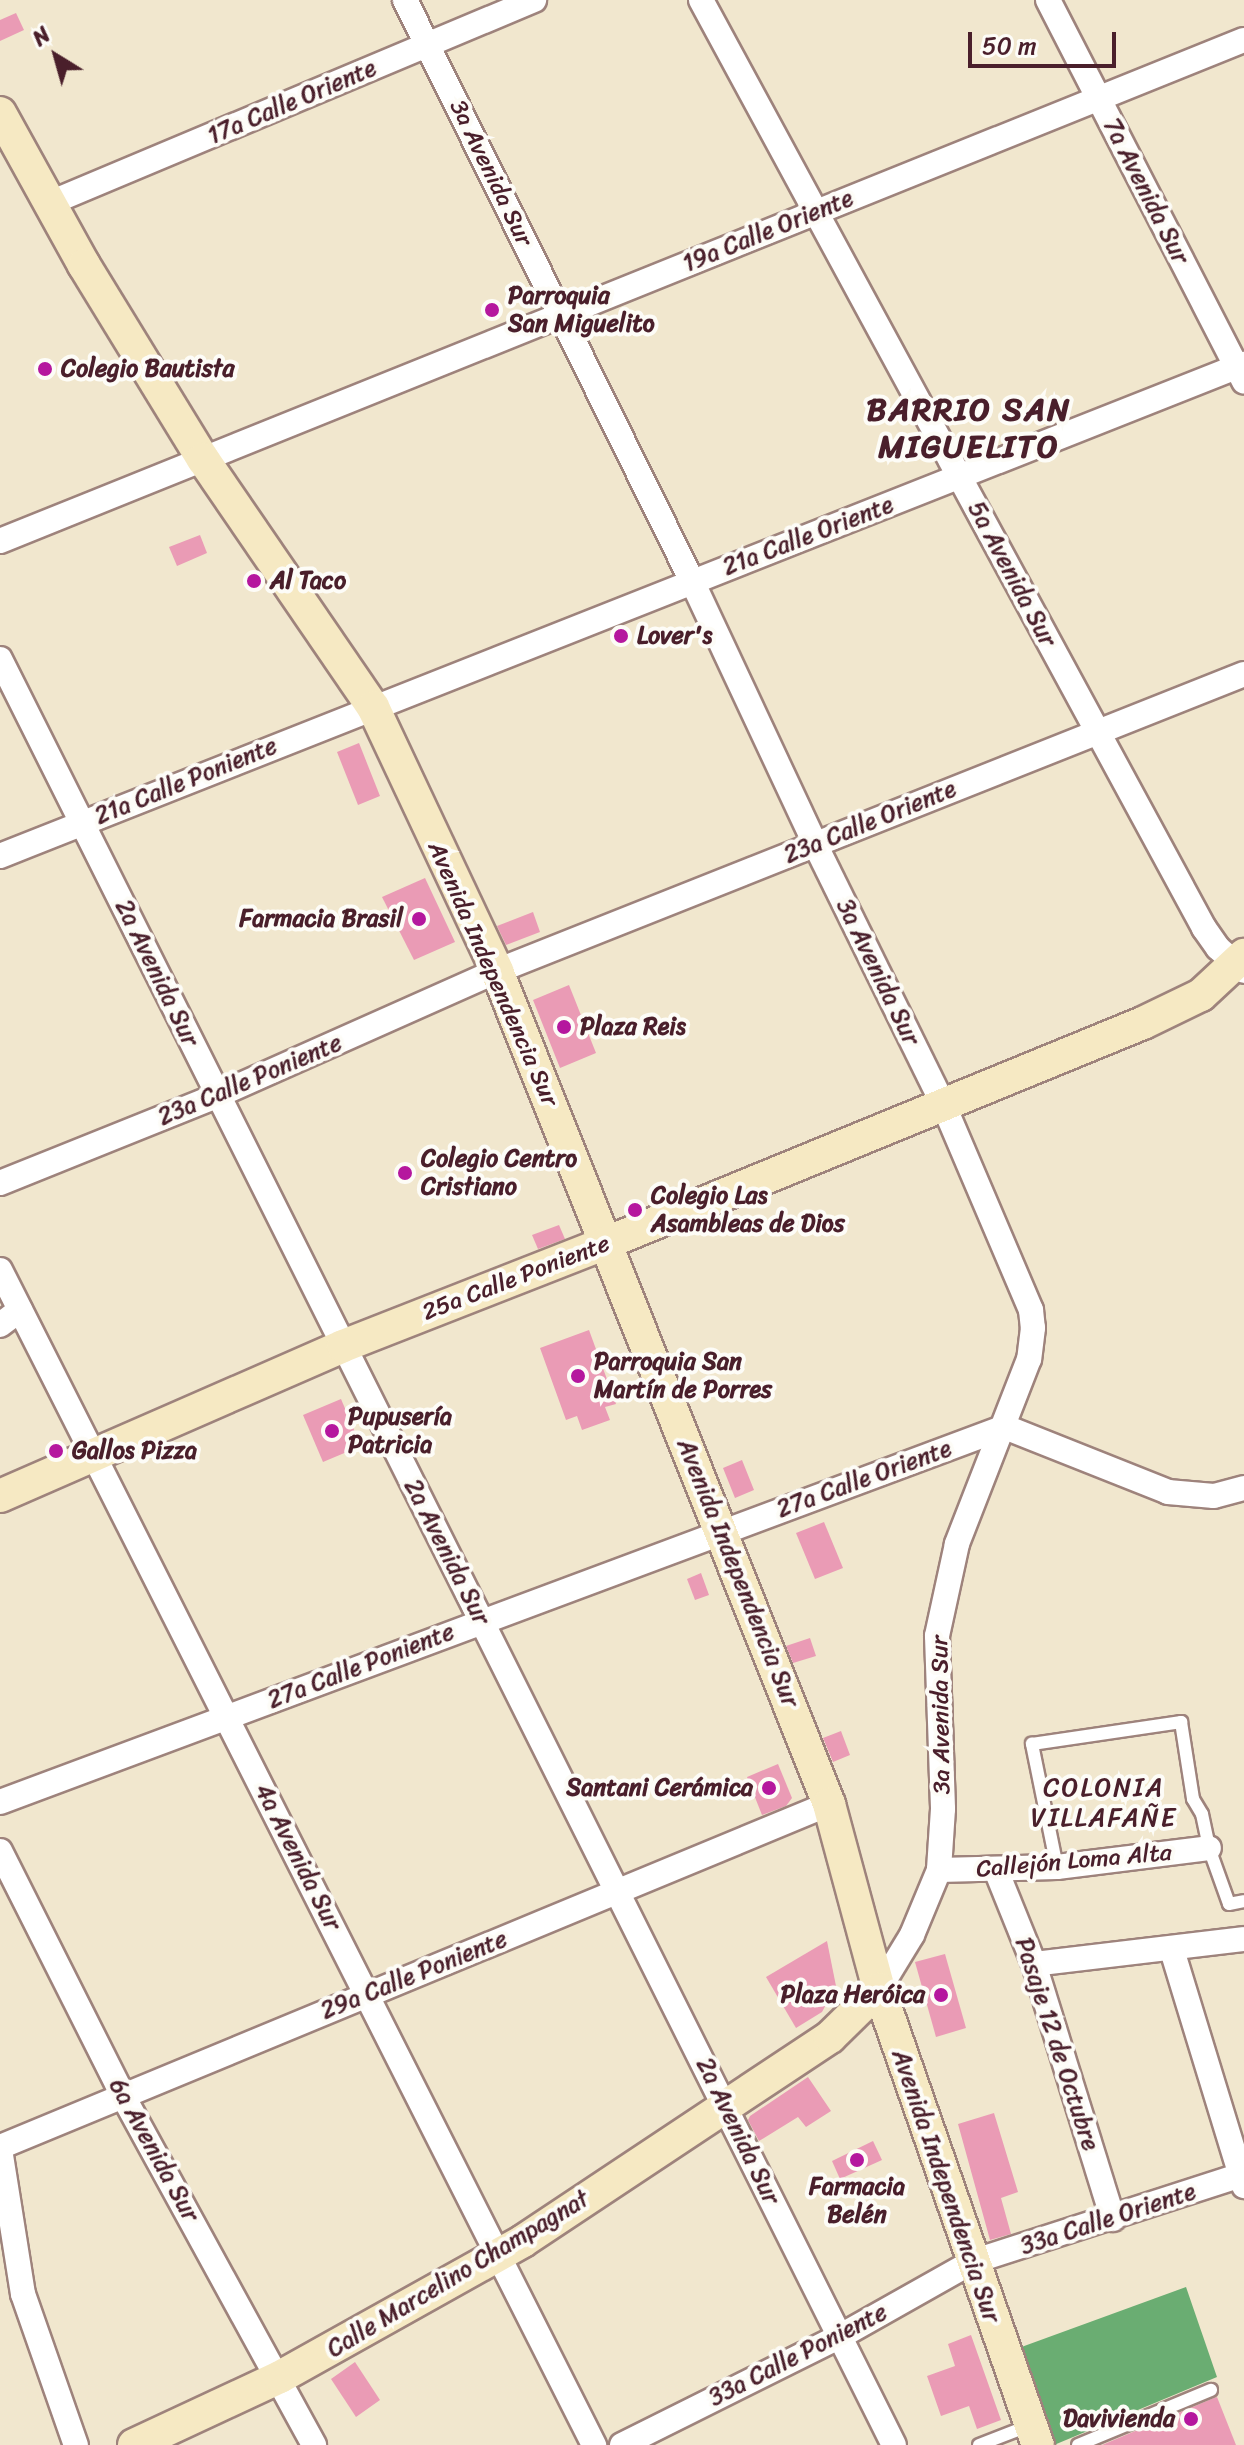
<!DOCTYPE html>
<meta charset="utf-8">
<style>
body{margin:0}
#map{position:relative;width:1244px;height:2445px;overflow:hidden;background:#f1e7ce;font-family:Sriracha,sans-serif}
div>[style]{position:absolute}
.forest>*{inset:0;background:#6aad72}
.building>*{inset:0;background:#ea9bb5}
.roads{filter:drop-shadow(2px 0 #9e837c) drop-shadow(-2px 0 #9e837c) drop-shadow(0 2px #9e837c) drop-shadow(0 -2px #9e837c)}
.lane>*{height:12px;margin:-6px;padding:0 6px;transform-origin:6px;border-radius:6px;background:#fff}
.street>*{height:24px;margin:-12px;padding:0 12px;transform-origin:12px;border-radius:12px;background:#fff}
.secondary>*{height:32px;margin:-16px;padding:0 16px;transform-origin:16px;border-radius:16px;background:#f6e9c3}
.dots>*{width:22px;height:22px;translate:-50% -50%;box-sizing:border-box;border:4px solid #fdfcf7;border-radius:50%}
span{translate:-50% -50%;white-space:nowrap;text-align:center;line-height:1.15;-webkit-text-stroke:8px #fdfcf7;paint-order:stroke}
.street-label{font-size:24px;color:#4a1f2b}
.poi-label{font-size:24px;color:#4a1f2b;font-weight:700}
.left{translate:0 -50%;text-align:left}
.right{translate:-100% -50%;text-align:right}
.neighbourhood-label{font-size:26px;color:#4a1f2b;letter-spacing:2px}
.district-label{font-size:32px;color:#4a1f2b;font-weight:700;letter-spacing:2px}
.north{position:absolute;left:16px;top:16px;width:80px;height:80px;-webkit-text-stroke:6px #fdfcf7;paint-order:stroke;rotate:323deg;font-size:22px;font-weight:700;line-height:32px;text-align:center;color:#4a1f2b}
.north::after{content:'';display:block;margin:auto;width:28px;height:36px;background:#4a1f2b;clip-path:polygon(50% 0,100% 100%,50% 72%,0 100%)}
.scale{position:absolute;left:968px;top:32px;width:148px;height:36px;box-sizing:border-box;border:4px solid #4a1f2b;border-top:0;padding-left:10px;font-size:24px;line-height:28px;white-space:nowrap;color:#4a1f2b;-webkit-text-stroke:6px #fdfcf7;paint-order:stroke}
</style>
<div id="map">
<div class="forest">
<div style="clip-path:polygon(1186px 2287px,1217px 2377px,1054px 2445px,1016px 2349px)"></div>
</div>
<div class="building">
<div style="clip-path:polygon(16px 13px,24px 30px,0 41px,0 20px)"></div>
<div style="clip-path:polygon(200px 535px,207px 553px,177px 566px,169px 547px)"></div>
<div style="clip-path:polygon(359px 743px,380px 796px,358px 805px,337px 752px)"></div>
<div style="clip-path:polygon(425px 878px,455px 942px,414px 960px,382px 897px)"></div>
<div style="clip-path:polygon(533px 912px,540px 932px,506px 945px,497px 926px)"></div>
<div style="clip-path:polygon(569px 985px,596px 1053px,560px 1068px,533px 1000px)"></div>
<div style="clip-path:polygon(559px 1225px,565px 1239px,538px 1249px,532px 1235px)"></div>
<div style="clip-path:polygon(589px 1330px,616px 1404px,605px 1407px,610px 1420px,582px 1430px,577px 1416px,566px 1420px,540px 1348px)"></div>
<div style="clip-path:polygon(341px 1399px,361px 1446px,323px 1462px,303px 1415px)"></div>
<div style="clip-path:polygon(742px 1460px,754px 1490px,735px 1498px,723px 1468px)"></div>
<div style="clip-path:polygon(824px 1522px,843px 1568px,815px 1579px,796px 1533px)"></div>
<div style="clip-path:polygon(701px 1573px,709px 1595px,695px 1600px,687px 1579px)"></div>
<div style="clip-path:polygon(810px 1638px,816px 1656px,793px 1663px,786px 1646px)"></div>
<div style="clip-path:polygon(841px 1731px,850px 1755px,833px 1762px,823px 1738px)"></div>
<div style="clip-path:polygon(778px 1764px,792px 1798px,786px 1806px,762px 1815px,747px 1777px)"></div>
<div style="clip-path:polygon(827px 1941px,836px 1986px,822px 2012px,796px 2028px,766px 1977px)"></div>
<div style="clip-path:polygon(945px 1954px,966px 2028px,936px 2037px,915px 1962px)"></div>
<div style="clip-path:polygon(808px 2077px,831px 2111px,806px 2127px,798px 2117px,759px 2141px,748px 2120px,750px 2116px)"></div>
<div style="clip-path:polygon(994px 2113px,1018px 2192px,1001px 2198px,1011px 2234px,990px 2240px,958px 2124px)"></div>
<div style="clip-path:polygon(873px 2141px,882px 2160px,840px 2179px,832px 2161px)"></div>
<div style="clip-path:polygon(971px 2335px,1001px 2420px,977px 2429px,969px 2406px,941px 2416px,927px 2376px,955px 2366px,948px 2344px)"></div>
<div style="clip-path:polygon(355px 2362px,380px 2400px,356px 2417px,331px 2379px)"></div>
<div style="clip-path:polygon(1217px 2397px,1236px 2445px,1102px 2445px,1214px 2398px)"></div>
</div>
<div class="roads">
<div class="lane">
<div style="left:1057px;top:1867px;width:126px;rotate:-101.5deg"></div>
<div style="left:1032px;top:1744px;width:151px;rotate:-8.4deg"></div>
<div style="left:1181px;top:1722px;width:78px;rotate:81.1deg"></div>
<div style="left:1193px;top:1799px;width:17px;rotate:59deg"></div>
<div style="left:1202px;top:1814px;width:35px;rotate:78deg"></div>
<div style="left:1209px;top:1848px;width:59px;rotate:70.3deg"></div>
<div style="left:1229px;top:1904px;width:15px;rotate:-11deg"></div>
<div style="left:979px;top:2445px;width:53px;rotate:-21.2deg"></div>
<div style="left:1078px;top:2445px;width:144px;rotate:-22.5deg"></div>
</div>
<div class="street">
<div style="left:405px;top:0;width:648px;rotate:63.71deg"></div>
<div style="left:692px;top:581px;width:290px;rotate:64.9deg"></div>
<div style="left:815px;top:844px;width:292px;rotate:63.8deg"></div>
<div style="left:944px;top:1106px;width:222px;rotate:66.9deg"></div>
<div style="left:1031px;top:1310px;width:18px;rotate:84deg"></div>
<div style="left:1033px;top:1328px;width:31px;rotate:97deg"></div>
<div style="left:1029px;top:1359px;width:199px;rotate:111.3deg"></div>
<div style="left:957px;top:1544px;width:94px;rotate:102.3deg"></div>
<div style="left:937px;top:1636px;width:173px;rotate:88deg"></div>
<div style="left:943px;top:1809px;width:61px;rotate:93.8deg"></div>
<div style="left:939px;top:1870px;width:70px;rotate:112.6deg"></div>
<div style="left:912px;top:1935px;width:63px;rotate:121.4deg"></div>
<div style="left:701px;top:0;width:1056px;rotate:61.54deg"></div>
<div style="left:1204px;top:928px;width:24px;rotate:55deg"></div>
<div style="left:1218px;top:948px;width:35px;rotate:41deg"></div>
<div style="left:1048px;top:0;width:429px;rotate:62.8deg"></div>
<div style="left:50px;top:203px;width:525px;rotate:-22.75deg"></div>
<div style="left:0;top:541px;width:1341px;rotate:-21.94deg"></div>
<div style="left:0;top:659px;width:1997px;rotate:63.41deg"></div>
<div style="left:0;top:856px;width:1338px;rotate:-21.58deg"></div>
<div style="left:0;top:1183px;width:233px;rotate:-21.9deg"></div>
<div style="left:216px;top:1096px;width:308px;rotate:-24deg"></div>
<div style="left:497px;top:971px;width:804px;rotate:-21.68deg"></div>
<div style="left:0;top:1270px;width:1317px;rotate:63.18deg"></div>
<div style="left:0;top:1325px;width:25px;rotate:-37deg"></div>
<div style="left:0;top:1802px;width:1073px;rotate:-20.46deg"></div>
<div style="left:1005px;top:1427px;width:175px;rotate:21.7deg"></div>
<div style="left:1168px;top:1492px;width:46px;rotate:5deg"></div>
<div style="left:1214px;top:1496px;width:31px;rotate:-15deg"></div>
<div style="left:0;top:1851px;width:274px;rotate:63.3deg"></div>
<div style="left:123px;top:2096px;width:398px;rotate:61.3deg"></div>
<div style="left:939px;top:1870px;width:118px;rotate:-1.5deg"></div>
<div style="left:1057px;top:1867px;width:153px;rotate:-7.1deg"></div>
<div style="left:996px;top:1870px;width:101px;rotate:68deg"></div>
<div style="left:1034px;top:1964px;width:267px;rotate:72.8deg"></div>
<div style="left:1172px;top:1950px;width:247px;rotate:73deg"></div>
<div style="left:1034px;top:1964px;width:211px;rotate:-6.8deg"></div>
<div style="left:0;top:2147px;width:897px;rotate:-22.48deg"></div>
<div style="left:0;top:2149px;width:147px;rotate:81deg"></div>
<div style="left:23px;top:2294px;width:160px;rotate:70.7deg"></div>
<div style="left:622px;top:2445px;width:242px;rotate:-26.5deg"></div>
<div style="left:839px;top:2337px;width:153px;rotate:-29.4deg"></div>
<div style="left:972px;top:2262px;width:286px;rotate:-17.9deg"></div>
</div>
<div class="secondary">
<div style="left:0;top:113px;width:174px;rotate:61.1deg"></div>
<div style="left:84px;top:265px;width:228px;rotate:58.5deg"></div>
<div style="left:203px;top:459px;width:301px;rotate:55.6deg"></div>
<div style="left:373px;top:707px;width:292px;rotate:64.8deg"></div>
<div style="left:497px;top:971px;width:897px;rotate:68.27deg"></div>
<div style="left:829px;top:1804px;width:192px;rotate:74.9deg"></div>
<div style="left:879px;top:1989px;width:483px;rotate:70.8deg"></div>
<div style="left:0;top:1496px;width:374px;rotate:-23.6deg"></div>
<div style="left:343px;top:1346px;width:282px;rotate:-21.4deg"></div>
<div style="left:606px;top:1243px;width:580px;rotate:-22.28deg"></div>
<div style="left:1143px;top:1023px;width:64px;rotate:-25.8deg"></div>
<div style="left:1201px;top:995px;width:59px;rotate:-42.9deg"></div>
<div style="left:134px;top:2445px;width:161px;rotate:-25deg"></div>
<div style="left:280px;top:2377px;width:278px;rotate:-29.2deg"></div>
<div style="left:523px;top:2241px;width:369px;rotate:-33.6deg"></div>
<div style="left:830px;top:2037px;width:69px;rotate:-44.4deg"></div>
</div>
</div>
<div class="dots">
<div style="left:492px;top:310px;background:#b5179e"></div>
<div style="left:45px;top:369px;background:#b5179e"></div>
<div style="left:254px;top:581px;background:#b5179e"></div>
<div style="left:621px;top:636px;background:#b5179e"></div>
<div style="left:419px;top:919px;background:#b5179e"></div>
<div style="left:564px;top:1027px;background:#b5179e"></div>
<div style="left:405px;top:1173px;background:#b5179e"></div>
<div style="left:635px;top:1210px;background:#b5179e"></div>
<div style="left:578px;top:1376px;background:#b5179e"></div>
<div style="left:332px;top:1431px;background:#b5179e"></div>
<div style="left:56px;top:1451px;background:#b5179e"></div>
<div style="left:769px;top:1788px;background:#b5179e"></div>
<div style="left:941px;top:1995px;background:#b5179e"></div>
<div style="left:857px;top:2160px;background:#b5179e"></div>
<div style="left:1191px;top:2419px;background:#b5179e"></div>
</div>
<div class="street-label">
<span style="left:292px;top:102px;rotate:-23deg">17a Calle Oriente</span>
<span style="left:491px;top:173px;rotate:64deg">3a Avenida Sur</span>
<span style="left:1146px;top:191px;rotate:63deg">7a Avenida Sur</span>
<span style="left:768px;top:231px;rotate:-22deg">19a Calle Oriente</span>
<span style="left:808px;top:536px;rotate:-21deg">21a Calle Oriente</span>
<span style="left:1012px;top:574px;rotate:62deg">5a Avenida Sur</span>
<span style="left:186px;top:781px;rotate:-22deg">21a Calle Poniente</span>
<span style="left:870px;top:822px;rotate:-22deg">23a Calle Oriente</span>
<span style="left:878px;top:972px;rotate:64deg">3a Avenida Sur</span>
<span style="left:157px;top:973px;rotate:64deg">2a Avenida Sur</span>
<span style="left:493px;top:974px;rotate:66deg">Avenida Independencia Sur</span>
<span style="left:250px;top:1080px;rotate:-23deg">23a Calle Poniente</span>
<span style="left:516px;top:1278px;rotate:-21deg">25a Calle Poniente</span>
<span style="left:864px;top:1479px;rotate:-20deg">27a Calle Oriente</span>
<span style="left:447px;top:1552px;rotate:63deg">2a Avenida Sur</span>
<span style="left:738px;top:1573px;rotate:68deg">Avenida Independencia Sur</span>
<span style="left:361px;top:1666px;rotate:-21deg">27a Calle Poniente</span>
<span style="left:941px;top:1715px;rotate:-91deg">3a Avenida Sur</span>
<span style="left:298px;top:1857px;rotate:63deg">4a Avenida Sur</span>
<span style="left:1074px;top:1861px;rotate:-5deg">Callejón Loma Alta</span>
<span style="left:414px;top:1975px;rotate:-22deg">29a Calle Poniente</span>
<span style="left:1057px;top:2044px;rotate:72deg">Pasaje 12 de Octubre</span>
<span style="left:738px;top:2131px;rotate:64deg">2a Avenida Sur</span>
<span style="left:154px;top:2150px;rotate:61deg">6a Avenida Sur</span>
<span style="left:946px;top:2186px;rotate:71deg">Avenida Independencia Sur</span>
<span style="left:1108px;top:2219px;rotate:-18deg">33a Calle Oriente</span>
<span style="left:458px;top:2274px;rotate:-31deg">Calle Marcelino Champagnat</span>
<span style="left:798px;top:2355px;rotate:-27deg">33a Calle Poniente</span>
</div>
<div class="poi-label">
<span class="left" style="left:508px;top:310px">Parroquia<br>San Miguelito</span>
<span class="left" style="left:61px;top:369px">Colegio Bautista</span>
<span class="left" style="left:270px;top:581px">Al Taco</span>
<span class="left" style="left:637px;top:636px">Lover's</span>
<span class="right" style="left:403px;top:919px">Farmacia Brasil</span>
<span class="left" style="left:580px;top:1027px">Plaza Reis</span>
<span class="left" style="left:421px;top:1173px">Colegio Centro<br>Cristiano</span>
<span class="left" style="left:651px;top:1210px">Colegio Las<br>Asambleas de Dios</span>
<span class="left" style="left:594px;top:1376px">Parroquia San<br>Martín de Porres</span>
<span class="left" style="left:348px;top:1431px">Pupusería<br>Patricia</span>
<span class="left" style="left:72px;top:1451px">Gallos Pizza</span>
<span class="right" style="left:753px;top:1788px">Santani Cerámica</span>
<span class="right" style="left:925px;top:1995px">Plaza Heróica</span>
<span style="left:857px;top:2201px">Farmacia<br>Belén</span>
<span class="right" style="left:1175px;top:2419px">Davivienda</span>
</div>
<div class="neighbourhood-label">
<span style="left:1104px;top:1803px">COLONIA<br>VILLAFAÑE</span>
</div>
<div class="district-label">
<span style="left:969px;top:429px">BARRIO SAN<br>MIGUELITO</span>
</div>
<div class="north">N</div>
<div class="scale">50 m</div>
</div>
